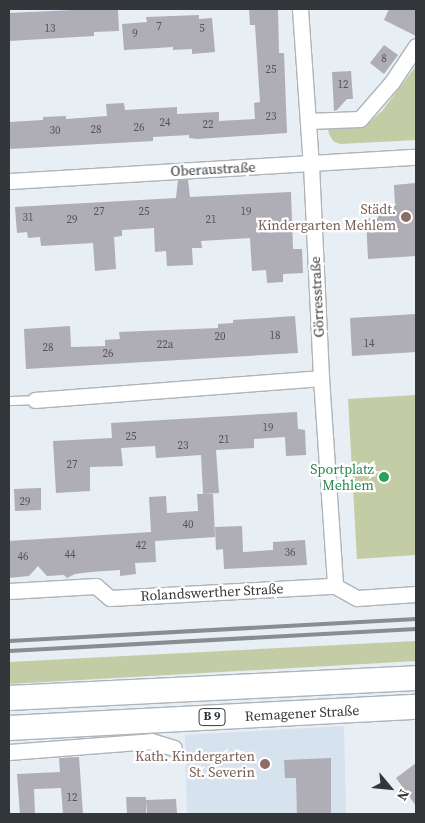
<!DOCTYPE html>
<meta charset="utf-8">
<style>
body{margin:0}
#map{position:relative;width:425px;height:823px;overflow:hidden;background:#e7eef4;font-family:"Source Serif 4",serif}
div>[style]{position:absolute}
.built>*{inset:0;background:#d6e2ee}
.green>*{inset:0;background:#c3cca4}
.building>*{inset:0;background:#afadb5}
.roads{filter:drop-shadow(1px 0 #adb4ba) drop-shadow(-1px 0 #adb4ba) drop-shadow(0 1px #adb4ba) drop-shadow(0 -1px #adb4ba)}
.service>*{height:8px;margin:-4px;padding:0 4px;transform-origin:4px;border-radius:4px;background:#fff}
.minor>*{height:15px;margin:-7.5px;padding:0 7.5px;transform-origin:7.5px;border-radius:7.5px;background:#fff}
.primary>*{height:24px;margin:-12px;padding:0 12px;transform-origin:12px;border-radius:12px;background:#fff}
.rail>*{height:4px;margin:-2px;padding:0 2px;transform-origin:2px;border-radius:2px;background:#888d91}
.dots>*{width:14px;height:14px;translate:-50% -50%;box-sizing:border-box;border:2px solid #fff;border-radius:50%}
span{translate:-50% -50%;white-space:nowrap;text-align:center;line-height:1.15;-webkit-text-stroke:4.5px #fff;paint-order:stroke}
.number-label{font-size:11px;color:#535459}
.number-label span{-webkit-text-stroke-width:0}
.shield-label span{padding:1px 4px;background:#fff;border:1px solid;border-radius:4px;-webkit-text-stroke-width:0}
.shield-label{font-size:12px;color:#34373a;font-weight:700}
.street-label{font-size:14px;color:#34373a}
.education-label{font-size:14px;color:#785e54}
.right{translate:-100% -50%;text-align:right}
.leisure-label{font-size:14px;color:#27864d}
.frame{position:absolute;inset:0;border:10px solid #34373a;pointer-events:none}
.north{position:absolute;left:365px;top:763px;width:50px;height:50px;-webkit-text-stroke:4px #fff;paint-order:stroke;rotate:118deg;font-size:14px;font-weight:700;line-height:20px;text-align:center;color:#34373a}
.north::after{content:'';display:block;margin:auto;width:18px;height:22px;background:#34373a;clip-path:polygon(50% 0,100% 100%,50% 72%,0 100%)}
</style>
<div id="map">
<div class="built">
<div style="clip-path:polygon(344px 726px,346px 814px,187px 814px,185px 735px)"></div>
</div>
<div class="green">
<div style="clip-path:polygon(416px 66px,416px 140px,340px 144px,333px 141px,329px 134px,328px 128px,365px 126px,382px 111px)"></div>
<div style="clip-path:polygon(416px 395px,416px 555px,357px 559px,348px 399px)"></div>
<div style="clip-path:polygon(416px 641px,416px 661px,9px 684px,9px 662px)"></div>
</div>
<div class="building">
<div style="clip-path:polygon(94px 9px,118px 9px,119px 31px,94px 32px,94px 36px,9px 41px,9px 13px)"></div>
<div style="clip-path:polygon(249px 9px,278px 9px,279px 53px,284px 53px,287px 133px,197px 139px,189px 138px,189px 135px,153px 137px,153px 141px,9px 149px,9px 122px,43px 120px,43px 117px,66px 116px,66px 119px,107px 116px,106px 104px,124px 103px,125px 110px,177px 107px,177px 114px,219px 112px,219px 121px,255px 119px,254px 103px,260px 102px,255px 25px,250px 25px)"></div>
<div style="clip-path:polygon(389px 9px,416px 9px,416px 36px,384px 20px)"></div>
<div style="clip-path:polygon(199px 15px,199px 19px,212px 18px,215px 52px,192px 54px,192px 49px,173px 50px,173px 47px,124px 50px,122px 24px,147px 22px,146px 17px)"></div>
<div style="clip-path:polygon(384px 45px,398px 55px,384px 74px,370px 63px)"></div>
<div style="clip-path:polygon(351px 71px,353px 99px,347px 99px,337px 110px,334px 111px,332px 72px)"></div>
<div style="clip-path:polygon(178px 180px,188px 180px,190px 197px,291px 192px,293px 249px,302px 249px,303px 273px,283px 274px,283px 282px,267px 283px,266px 270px,252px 271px,250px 238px,201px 241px,202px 248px,192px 248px,193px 265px,167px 266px,166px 251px,155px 252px,154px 228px,122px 230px,122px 236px,114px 237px,116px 269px,95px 271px,93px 243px,41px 246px,40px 237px,28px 238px,27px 232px,17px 233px,15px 207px,176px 198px)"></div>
<div style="clip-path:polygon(416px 183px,416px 256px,368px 259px,366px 218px,378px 218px,378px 207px,395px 206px,394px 185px)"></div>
<div style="clip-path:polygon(416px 314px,416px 352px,352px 356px,350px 318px)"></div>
<div style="clip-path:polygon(295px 316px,298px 353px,26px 369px,24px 329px,70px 326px,71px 347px,105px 346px,105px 340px,120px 339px,119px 332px,218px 328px,218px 324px,233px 323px,233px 320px)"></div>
<div style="clip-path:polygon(297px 412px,298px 429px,305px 430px,306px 455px,286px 456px,285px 437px,254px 439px,254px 448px,216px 450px,219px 493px,203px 494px,201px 455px,156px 458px,155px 446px,121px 448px,123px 466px,90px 467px,90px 491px,56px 493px,53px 441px,112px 438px,111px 423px)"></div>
<div style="clip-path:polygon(41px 488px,41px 510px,15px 511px,14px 489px)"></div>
<div style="clip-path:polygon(197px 494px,213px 494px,215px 537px,155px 541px,156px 562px,135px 563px,136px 574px,120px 576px,120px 570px,91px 572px,75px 574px,67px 578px,64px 575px,47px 576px,38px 566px,29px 576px,9px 578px,9px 541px,151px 532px,149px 497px,166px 496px,167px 513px,198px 511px)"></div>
<div style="clip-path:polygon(242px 526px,243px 552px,273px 550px,273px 542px,305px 540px,307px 565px,224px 569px,223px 549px,216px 550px,215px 527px)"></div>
<div style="clip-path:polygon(79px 757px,83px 814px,63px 814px,61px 788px,34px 789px,35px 814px,20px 814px,17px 774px,60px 772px,59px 758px)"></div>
<div style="clip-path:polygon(331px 758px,331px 814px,297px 814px,296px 778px,285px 778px,284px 760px)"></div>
<div style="clip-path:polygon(416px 763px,416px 806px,396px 778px)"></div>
<div style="clip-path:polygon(126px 797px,146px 797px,146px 813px,127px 813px)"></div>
<div style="clip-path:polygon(176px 799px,177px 814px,147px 814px,146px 800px)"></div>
</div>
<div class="roads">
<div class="service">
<div style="left:9px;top:401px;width:26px;rotate:-2deg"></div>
</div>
<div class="minor">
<div style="left:300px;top:9px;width:156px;rotate:86deg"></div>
<div style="left:311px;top:165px;width:213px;rotate:87.3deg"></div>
<div style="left:321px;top:378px;width:208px;rotate:86.1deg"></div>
<div style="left:308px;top:121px;width:52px;rotate:-2.2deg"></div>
<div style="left:360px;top:119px;width:49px;rotate:-49.1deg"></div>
<div style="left:392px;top:82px;width:43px;rotate:-56.3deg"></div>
<div style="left:9px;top:181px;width:408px;rotate:-3.4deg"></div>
<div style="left:35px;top:400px;width:287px;rotate:-4.4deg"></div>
<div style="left:9px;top:591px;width:87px;rotate:-3.3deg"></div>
<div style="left:96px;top:586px;width:18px;rotate:41deg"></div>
<div style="left:110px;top:598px;width:225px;rotate:-3.1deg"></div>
<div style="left:335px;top:586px;width:25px;rotate:29deg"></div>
<div style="left:357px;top:598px;width:59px;rotate:-3.9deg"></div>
<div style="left:9px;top:752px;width:142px;rotate:-4.4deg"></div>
<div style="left:151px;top:741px;width:24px;rotate:17deg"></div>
</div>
<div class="primary">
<div style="left:9px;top:698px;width:407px;rotate:-2.8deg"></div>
<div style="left:9px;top:728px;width:408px;rotate:-3deg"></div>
</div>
</div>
<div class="rail">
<div style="left:9px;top:641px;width:408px;rotate:-3.1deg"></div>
<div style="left:9px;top:651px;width:408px;rotate:-3.1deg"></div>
</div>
<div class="dots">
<div style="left:406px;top:217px;background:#8d6e63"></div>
<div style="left:384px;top:477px;background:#2e9e5b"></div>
<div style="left:265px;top:764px;background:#8d6e63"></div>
</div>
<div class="number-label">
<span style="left:159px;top:27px">7</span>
<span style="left:50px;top:29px">13</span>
<span style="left:202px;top:29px">5</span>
<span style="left:135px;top:34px">9</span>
<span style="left:384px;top:59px">8</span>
<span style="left:271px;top:70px">25</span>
<span style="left:343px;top:85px">12</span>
<span style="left:271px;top:117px">23</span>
<span style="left:165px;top:123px">24</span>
<span style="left:208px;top:125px">22</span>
<span style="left:139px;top:128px">26</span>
<span style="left:96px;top:130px">28</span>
<span style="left:55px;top:131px">30</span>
<span style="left:99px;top:212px">27</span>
<span style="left:144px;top:212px">25</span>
<span style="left:246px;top:212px">19</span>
<span style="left:28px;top:218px">31</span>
<span style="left:72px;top:220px">29</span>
<span style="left:211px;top:220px">21</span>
<span style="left:275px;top:336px">18</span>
<span style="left:220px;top:337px">20</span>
<span style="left:369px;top:344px">14</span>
<span style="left:165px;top:345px">22a</span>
<span style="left:48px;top:348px">28</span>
<span style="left:108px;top:354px">26</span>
<span style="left:268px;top:428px">19</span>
<span style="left:131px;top:437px">25</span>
<span style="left:224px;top:440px">21</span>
<span style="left:183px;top:446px">23</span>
<span style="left:72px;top:465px">27</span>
<span style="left:25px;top:502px">29</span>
<span style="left:188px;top:525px">40</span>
<span style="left:141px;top:546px">42</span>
<span style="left:290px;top:553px">36</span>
<span style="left:70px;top:555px">44</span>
<span style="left:23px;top:557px">46</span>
<span style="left:72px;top:798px">12</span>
</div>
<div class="shield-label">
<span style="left:212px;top:717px">B 9</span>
</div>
<div class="street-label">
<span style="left:213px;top:169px;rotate:-3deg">Oberaustraße</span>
<span style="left:317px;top:297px;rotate:-93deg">Görresstraße</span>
<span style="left:212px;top:592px;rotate:-3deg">Rolandswerther Straße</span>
<span style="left:302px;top:713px;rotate:-3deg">Remagener Straße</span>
</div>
<div class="education-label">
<span class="right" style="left:396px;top:217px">Städt.<br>Kindergarten Mehlem</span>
<span class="right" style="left:255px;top:764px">Kath. Kindergarten<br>St. Severin</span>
</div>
<div class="leisure-label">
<span class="right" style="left:374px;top:477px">Sportplatz<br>Mehlem</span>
</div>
<div class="frame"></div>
<div class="north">N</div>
</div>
